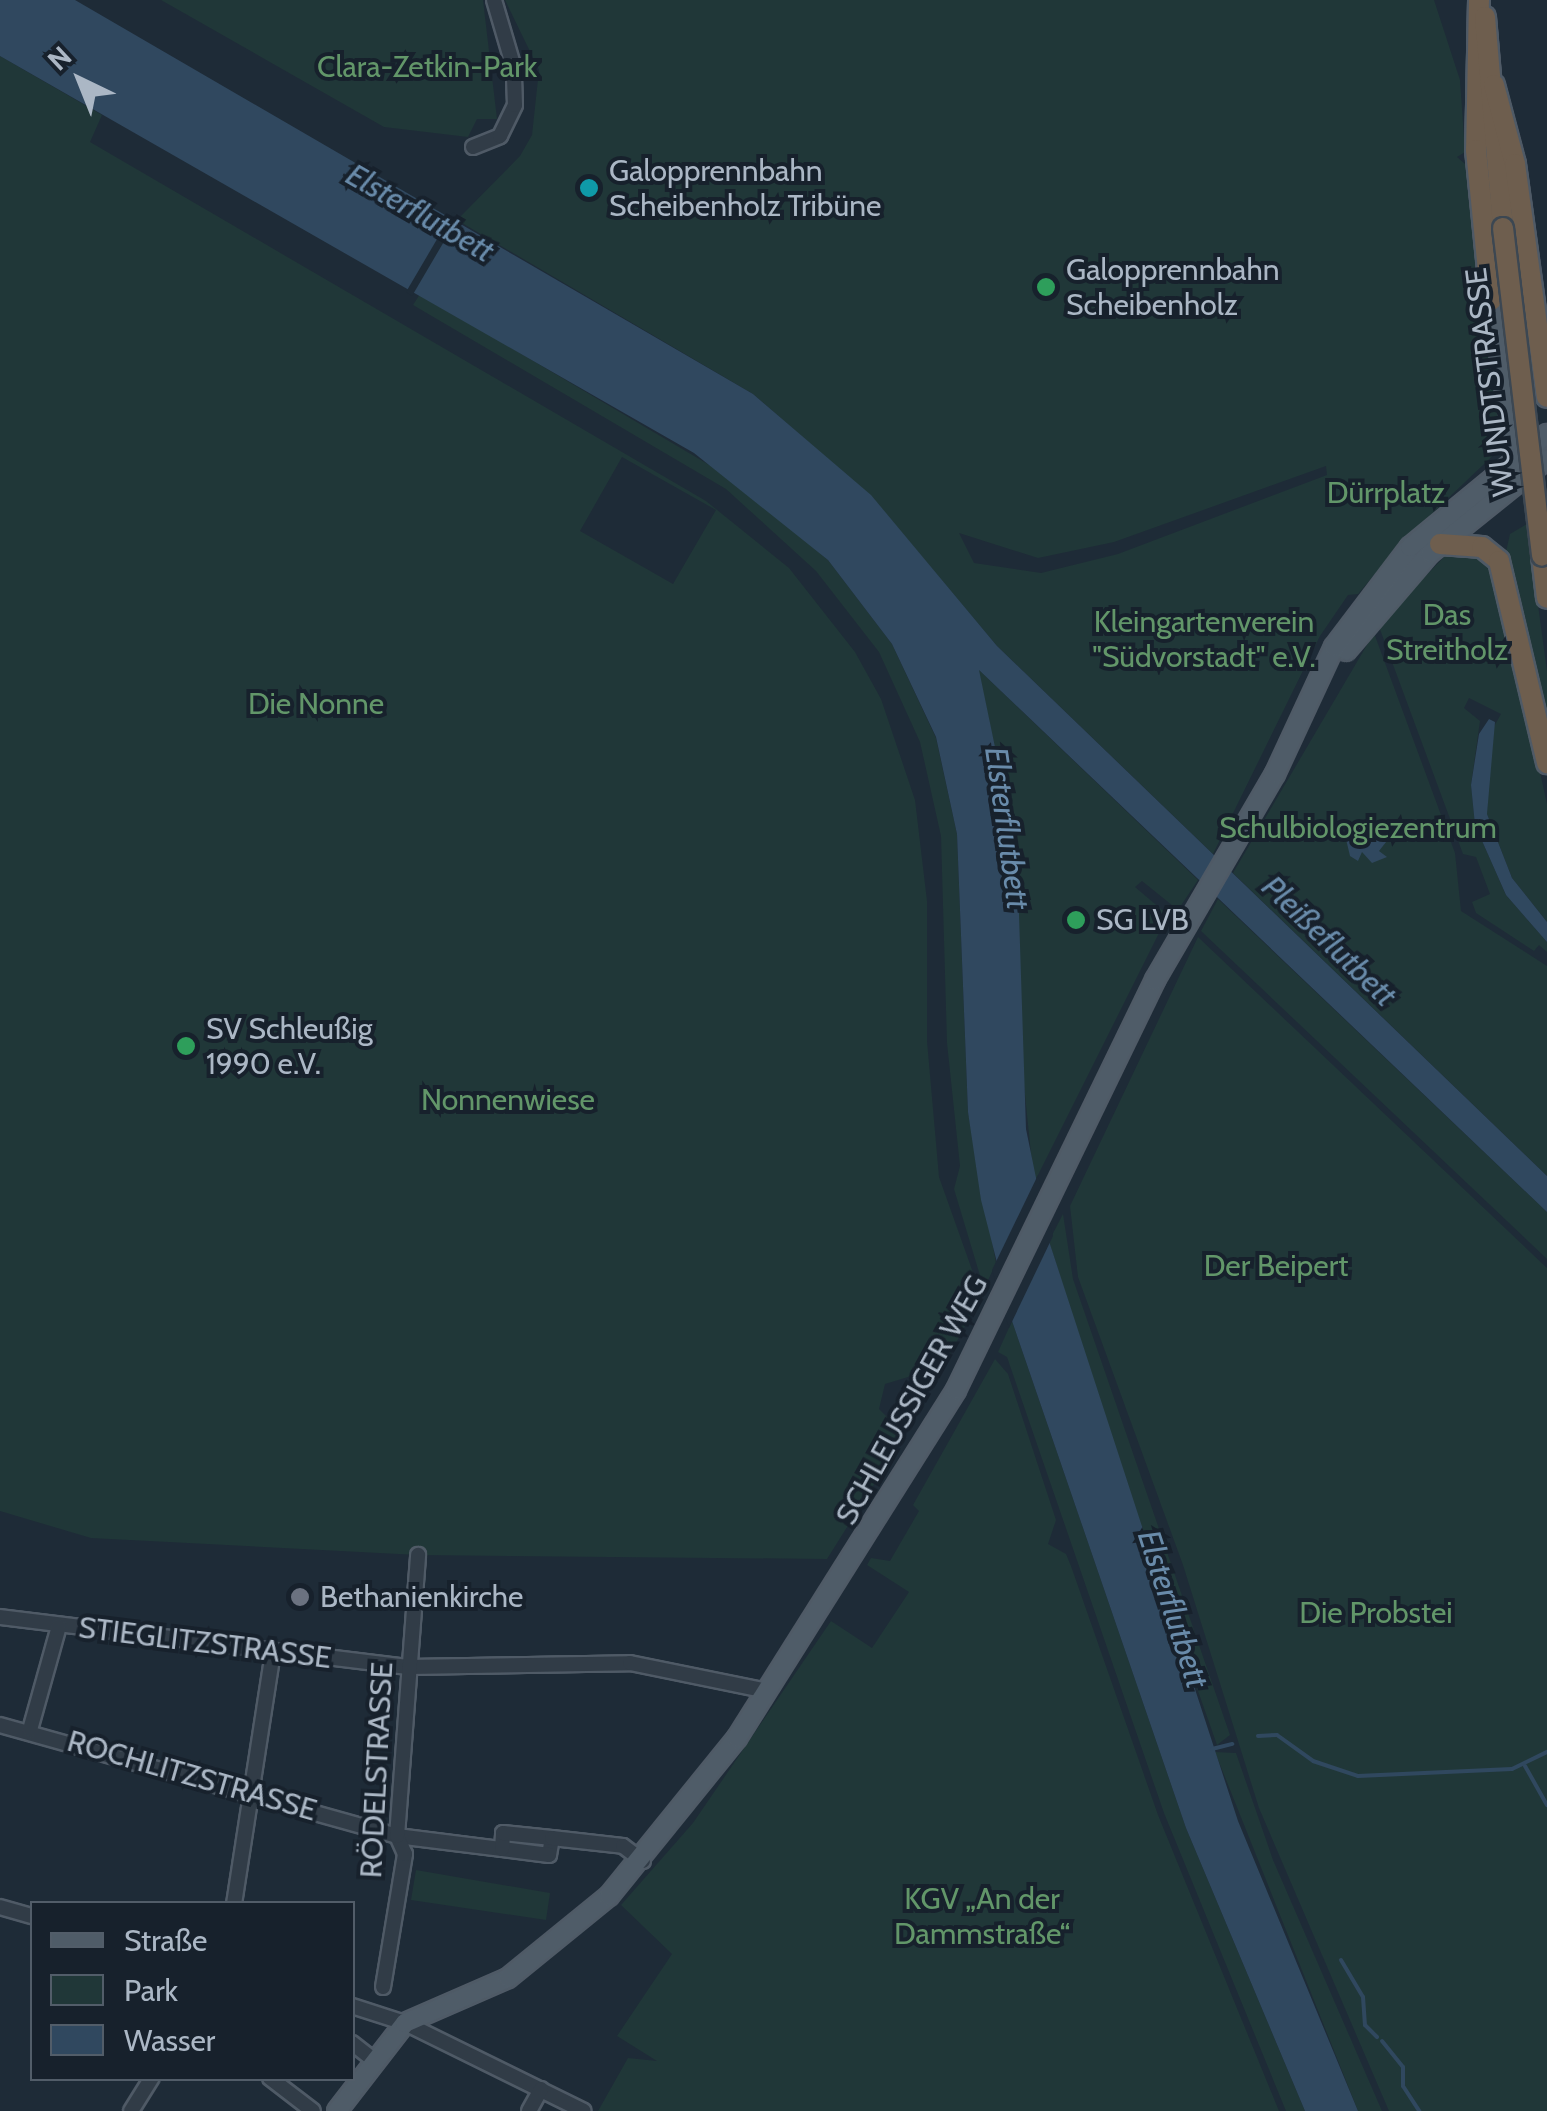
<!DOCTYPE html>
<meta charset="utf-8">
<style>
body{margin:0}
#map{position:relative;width:1547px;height:2111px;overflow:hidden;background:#1e2b37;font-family:Cabin,sans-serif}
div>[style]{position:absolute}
.green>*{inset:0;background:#203738}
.water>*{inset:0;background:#30485f}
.pier>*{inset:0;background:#1e2b37}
.stream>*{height:4px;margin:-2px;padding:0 2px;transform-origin:2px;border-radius:2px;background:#30485f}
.roads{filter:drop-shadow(2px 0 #4f5a66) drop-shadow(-2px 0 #4f5a66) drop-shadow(0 2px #4f5a66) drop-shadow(0 -2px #4f5a66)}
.minor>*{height:14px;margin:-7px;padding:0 7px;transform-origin:7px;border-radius:7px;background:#313c47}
.major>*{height:18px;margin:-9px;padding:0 9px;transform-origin:9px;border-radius:9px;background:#4f5c68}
.highway>*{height:20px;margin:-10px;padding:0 10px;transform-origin:10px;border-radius:10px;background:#6e5e4e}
.bridges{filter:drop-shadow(2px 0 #3c4752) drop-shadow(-2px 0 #3c4752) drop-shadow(0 2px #3c4752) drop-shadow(0 -2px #3c4752)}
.highway-bridge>*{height:20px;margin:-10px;padding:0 10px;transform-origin:10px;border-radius:10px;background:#6e5e4e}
.dots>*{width:28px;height:28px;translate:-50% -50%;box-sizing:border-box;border:5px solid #17212c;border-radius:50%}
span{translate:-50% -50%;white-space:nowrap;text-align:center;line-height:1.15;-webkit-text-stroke:8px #17212c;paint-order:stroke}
.park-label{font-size:30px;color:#629669}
.poi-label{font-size:30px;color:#abb7c5}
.left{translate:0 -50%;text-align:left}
.street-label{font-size:30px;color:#abb7c5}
.water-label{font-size:32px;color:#698baa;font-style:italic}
.legend{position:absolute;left:30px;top:1901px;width:325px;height:180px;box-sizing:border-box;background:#17212c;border:2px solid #525d69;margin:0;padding:12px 18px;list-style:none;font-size:30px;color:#abb7c5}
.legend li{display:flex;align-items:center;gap:20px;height:50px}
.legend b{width:50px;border:2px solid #525d69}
.north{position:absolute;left:30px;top:30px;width:100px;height:100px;-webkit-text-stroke:8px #17212c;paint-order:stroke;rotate:317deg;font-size:28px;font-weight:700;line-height:40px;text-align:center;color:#abb7c5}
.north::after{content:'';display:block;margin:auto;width:35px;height:45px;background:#abb7c5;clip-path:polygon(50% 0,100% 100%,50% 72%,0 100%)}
</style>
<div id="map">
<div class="green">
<div style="clip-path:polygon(161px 0,483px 0,497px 119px,477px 119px,468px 137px,384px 127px)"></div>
<div style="clip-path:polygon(evenodd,505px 0,1434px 0,1460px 80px,1465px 152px,1457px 157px,1465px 164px,1479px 296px,1470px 301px,1482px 320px,1503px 446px,1401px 543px,1358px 594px,1348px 595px,1320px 636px,1213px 854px,997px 646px,871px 496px,753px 394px,457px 220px,520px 156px,532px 135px,539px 70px,505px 0,1326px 466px,1327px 475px,1118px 554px,1041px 573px,974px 563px,959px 533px,1038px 558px,1114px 542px,1326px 466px)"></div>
<div style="clip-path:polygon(evenodd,0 56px,102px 115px,90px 142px,706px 501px,789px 568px,855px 652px,881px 699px,915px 800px,927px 901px,927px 1041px,939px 1177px,981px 1295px,944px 1366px,885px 1384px,879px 1409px,905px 1435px,827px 1559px,418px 1555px,91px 1538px,0 1511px,0 56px,622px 457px,716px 510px,673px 584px,580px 531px,622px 457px)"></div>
<div style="clip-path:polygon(420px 294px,733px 479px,828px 560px,892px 644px,936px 738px,957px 834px,968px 1112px,996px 1263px,984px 1289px,954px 1189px,960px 1166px,947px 1043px,941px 836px,920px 742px,879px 652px,816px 571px,726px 489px,413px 305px)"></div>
<div style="clip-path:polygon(1527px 524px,1547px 671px,1547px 750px,1505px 556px,1510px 534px)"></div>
<div style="clip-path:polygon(1454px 547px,1488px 560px,1499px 584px,1547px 804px,1547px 922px,1512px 878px,1487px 814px,1488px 737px,1501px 714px,1469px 698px,1464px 708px,1480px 721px,1471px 785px,1475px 825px,1506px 895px,1547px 942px,1547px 952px,1539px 945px,1534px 951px,1476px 913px,1472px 902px,1490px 894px,1476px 857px,1463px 854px,1378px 624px)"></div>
<div style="clip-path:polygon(1374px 633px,1455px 853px,1461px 911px,1547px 966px,1547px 1176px,1233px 873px)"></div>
<div style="clip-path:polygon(978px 669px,1198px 880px,1178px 910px,1142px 881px,1135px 887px,1168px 915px,1034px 1183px,1020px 1046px,1017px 853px)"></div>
<div style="clip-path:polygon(1218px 899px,1547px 1212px,1547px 1259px,1201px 931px)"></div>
<div style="clip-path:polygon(1198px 937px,1547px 1268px,1547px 2111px,1389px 2111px,1259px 1808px,1183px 1565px,1078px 1277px,1070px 1206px)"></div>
<div style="clip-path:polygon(1063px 1214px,1073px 1279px,1230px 1735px,1217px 1745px,1115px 1455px,1049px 1241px)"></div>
<div style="clip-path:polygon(1012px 1321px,1186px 1828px,1305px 2111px,1286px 2111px,1164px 1813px,1007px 1357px,998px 1352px)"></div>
<div style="clip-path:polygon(995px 1359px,1008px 1374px,1056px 1520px,1048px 1544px,1066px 1554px,1071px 1566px,1158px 1815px,1279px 2111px,598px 2111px,628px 2058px,657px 2061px,617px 2036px,672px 1954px,621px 1905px,693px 1823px,831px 1621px,872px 1648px,909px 1592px,867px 1565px,871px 1558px,890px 1561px,919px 1511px,913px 1505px)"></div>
<div style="clip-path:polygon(1215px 1752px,1236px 1753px,1273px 1860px,1382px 2111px,1358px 2111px)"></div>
<div style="clip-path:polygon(416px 1870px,550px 1893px,546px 1920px,411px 1900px)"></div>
</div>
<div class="water">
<div style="clip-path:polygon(0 0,75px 0,753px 394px,871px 495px,997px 646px,1547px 1176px,1547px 1212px,979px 670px,1017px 853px,1026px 1129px,1049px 1241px,1238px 1821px,1358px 2111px,1305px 2111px,1186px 1828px,1012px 1321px,981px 1200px,968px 1112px,957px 834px,936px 737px,892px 644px,828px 560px,694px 453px,0 56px)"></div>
<div style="clip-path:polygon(1489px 719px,1495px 722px,1487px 814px,1512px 878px,1547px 922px,1547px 942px,1506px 895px,1475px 825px,1471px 785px,1479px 734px)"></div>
<div style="clip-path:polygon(1376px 821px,1390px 837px,1379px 851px,1387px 857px,1372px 863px,1362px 852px,1358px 861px,1350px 856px,1345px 835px)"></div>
</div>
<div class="pier">
<div style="clip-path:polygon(453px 212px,459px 216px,412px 296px,406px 292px)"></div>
<div style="clip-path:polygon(1038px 1175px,1053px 1236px,1009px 1328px,992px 1270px)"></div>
</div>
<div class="stream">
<div style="left:1258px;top:1736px;width:19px;rotate:-3deg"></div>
<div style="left:1277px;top:1735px;width:44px;rotate:35.8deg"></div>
<div style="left:1313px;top:1761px;width:47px;rotate:18.4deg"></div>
<div style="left:1358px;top:1776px;width:154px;rotate:-2.6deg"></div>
<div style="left:1512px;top:1769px;width:39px;rotate:-26deg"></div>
<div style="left:1212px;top:1749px;width:21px;rotate:-14deg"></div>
<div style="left:1525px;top:1766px;width:45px;rotate:60.6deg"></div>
<div style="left:1341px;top:1960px;width:43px;rotate:59.3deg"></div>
<div style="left:1363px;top:1997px;width:28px;rotate:86deg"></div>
<div style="left:1365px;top:2025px;width:17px;rotate:45deg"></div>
<div style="left:1382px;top:2041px;width:33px;rotate:51deg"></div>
<div style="left:1403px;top:2067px;width:19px;rotate:90deg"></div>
<div style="left:1403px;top:2086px;width:30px;rotate:57deg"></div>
</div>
<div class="roads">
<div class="minor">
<div style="left:473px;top:147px;width:29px;rotate:-22deg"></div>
<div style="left:500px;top:136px;width:34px;rotate:-64deg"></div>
<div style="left:515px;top:105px;width:37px;rotate:-92deg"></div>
<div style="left:514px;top:68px;width:71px;rotate:-106.4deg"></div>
<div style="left:0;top:1617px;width:412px;rotate:7deg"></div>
<div style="left:409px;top:1667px;width:221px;rotate:-1deg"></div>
<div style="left:630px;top:1663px;width:141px;rotate:11.5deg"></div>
<div style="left:0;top:1725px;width:412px;rotate:15.6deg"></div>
<div style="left:397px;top:1836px;width:106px;rotate:7.1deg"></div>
<div style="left:30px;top:1730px;width:108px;rotate:-74.4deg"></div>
<div style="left:552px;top:1838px;width:17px;rotate:100deg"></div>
<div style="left:549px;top:1855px;width:47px;rotate:-172.7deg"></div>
<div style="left:502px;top:1849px;width:16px;rotate:-86deg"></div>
<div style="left:503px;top:1833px;width:49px;rotate:5.8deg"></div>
<div style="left:552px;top:1838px;width:71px;rotate:6.4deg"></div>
<div style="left:623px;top:1846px;width:25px;rotate:37deg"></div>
<div style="left:234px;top:1904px;width:256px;rotate:-81.2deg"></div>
<div style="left:0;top:1907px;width:33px;rotate:16deg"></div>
<div style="left:383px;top:1987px;width:135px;rotate:-80.6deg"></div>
<div style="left:405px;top:1854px;width:20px;rotate:-114deg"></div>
<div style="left:397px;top:1836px;width:282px;rotate:-85.7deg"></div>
<div style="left:352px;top:2006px;width:56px;rotate:17.8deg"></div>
<div style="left:405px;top:2023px;width:199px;rotate:26.2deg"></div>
<div style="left:352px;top:2043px;width:28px;rotate:38deg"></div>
<div style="left:270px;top:2078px;width:54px;rotate:37.5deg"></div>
<div style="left:131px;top:2111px;width:39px;rotate:-58deg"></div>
<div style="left:529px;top:2111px;width:25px;rotate:-61deg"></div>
</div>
<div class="major">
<div style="left:1491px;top:300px;width:159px;rotate:81.3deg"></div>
<div style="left:1346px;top:651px;width:129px;rotate:-49.4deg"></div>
<div style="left:1430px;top:553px;width:150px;rotate:-38.8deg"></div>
<div style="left:337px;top:2111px;width:111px;rotate:-52.3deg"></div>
<div style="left:405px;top:2023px;width:112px;rotate:-23.6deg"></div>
<div style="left:508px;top:1978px;width:130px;rotate:-39.1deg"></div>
<div style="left:609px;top:1896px;width:203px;rotate:-51deg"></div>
<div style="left:737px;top:1738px;width:411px;rotate:-57.8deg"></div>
<div style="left:956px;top:1390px;width:456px;rotate:-64.1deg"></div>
<div style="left:1155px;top:980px;width:238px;rotate:-59.8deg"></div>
<div style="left:1275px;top:774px;width:140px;rotate:-65.1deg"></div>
<div style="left:1334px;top:647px;width:126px;rotate:-52.8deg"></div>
<div style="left:1410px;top:547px;width:178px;rotate:-39.5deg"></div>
</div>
<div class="highway">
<div style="left:1479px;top:0;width:150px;rotate:91.1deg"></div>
<div style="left:1476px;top:150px;width:151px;rotate:84.3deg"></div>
<div style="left:1485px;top:17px;width:212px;rotate:85.1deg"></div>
<div style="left:1494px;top:85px;width:82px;rotate:75.1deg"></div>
<div style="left:1515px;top:164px;width:235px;rotate:82.2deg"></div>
<div style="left:1440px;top:544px;width:42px;rotate:4.1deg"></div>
<div style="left:1482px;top:547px;width:22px;rotate:39deg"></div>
<div style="left:1499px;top:561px;width:208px;rotate:76.6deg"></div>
<div style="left:1542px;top:556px;width:42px;rotate:83.2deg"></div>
</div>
</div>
<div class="bridges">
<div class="highway-bridge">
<div style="left:1503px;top:228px;width:330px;rotate:83.2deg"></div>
</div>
</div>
<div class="dots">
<div style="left:589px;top:188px;background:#0f9aa8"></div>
<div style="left:1046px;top:287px;background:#2e9e5b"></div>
<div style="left:1076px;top:920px;background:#2e9e5b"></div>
<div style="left:186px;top:1046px;background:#2e9e5b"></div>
<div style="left:300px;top:1597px;background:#6b7280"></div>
</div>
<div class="park-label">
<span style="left:427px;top:67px">Clara-Zetkin-Park</span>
<span style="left:1386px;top:493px">Dürrplatz</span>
<span style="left:1447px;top:632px">Das<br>Streitholz</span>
<span style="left:1204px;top:639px">Kleingartenverein<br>"Südvorstadt" e.V.</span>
<span style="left:316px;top:704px">Die Nonne</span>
<span style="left:1358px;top:828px">Schulbiologiezentrum</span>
<span style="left:508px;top:1100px">Nonnenwiese</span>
<span style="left:1276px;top:1266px">Der Beipert</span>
<span style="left:1376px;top:1613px">Die Probstei</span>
<span style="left:982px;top:1916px">KGV „An der<br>Dammstraße“</span>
</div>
<div class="poi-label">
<span class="left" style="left:609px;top:188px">Galopprennbahn<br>Scheibenholz Tribüne</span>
<span class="left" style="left:1066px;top:287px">Galopprennbahn<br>Scheibenholz</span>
<span class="left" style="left:1096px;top:920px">SG LVB</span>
<span class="left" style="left:206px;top:1046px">SV Schleußig<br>1990 e.V.</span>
<span class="left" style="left:320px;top:1597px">Bethanienkirche</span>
</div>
<div class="street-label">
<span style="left:1490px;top:382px;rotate:-97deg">WUNDTSTRASSE</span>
<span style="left:912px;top:1400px;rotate:-61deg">SCHLEUSSIGER WEG</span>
<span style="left:205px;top:1643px;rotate:7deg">STIEGLITZSTRASSE</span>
<span style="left:377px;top:1770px;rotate:-87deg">RÖDELSTRASSE</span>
<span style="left:192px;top:1776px;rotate:16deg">ROCHLITZSTRASSE</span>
</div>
<div class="water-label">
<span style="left:420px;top:213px;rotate:30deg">Elsterflutbett</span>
<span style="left:1007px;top:828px;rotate:82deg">Elsterflutbett</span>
<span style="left:1329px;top:941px;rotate:44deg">Pleißeflutbett</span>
<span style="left:1173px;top:1609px;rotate:72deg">Elsterflutbett</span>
</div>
<ul class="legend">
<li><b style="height:12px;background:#4f5c68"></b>Straße</li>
<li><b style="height:28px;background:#203738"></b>Park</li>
<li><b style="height:28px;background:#30485f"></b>Wasser</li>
</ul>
<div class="north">N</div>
</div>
